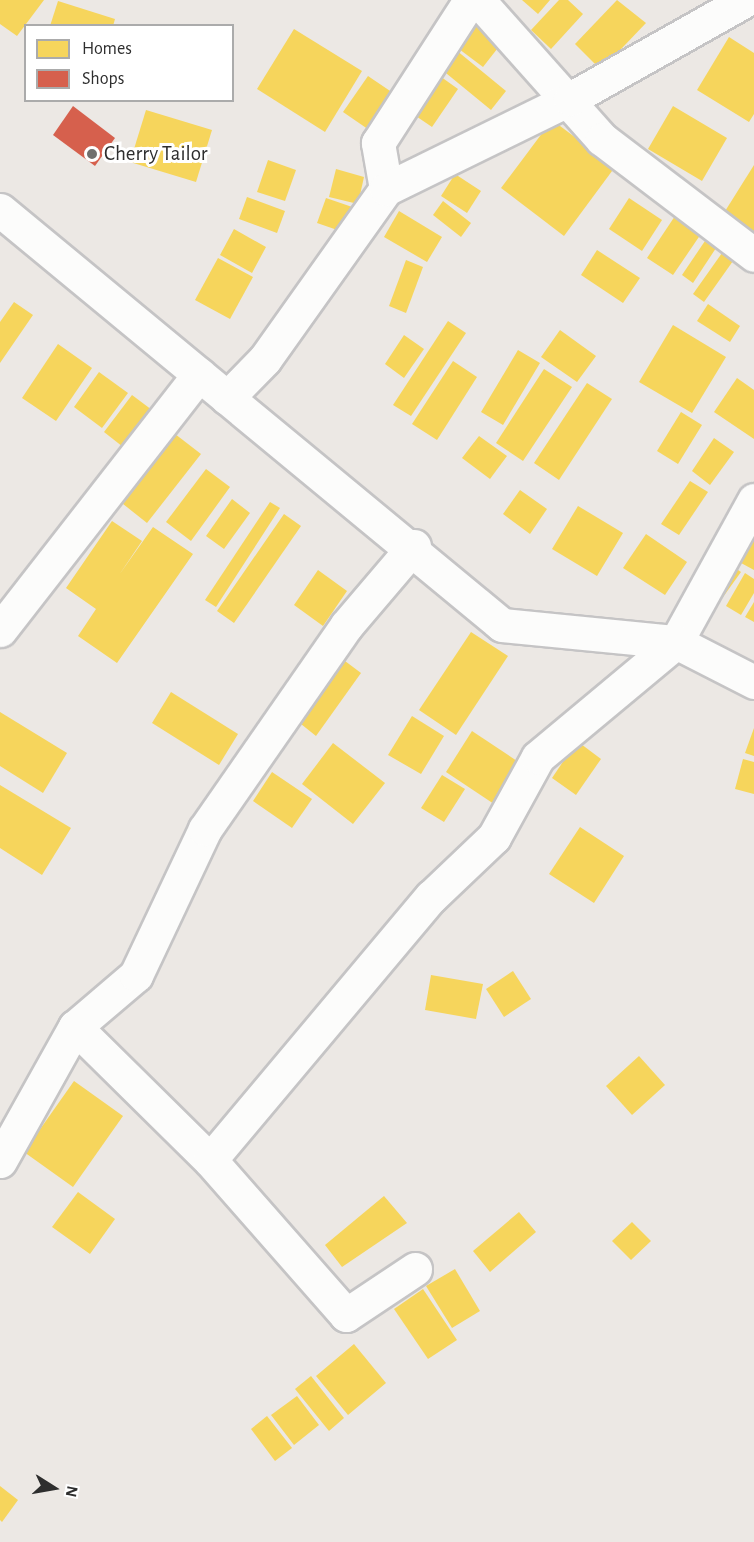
<!DOCTYPE html>
<style>
body{margin:0}
#map{position:relative;width:754px;height:1542px;overflow:hidden;background:#ece8e4;font-family:"Alegreya Sans",sans-serif}
div>[style]{position:absolute}
.homes>*{inset:0;background:#f6d55c}
.shops>*{inset:0;background:#d6604d}
.roads{filter:drop-shadow(2px 0 #c5c4c5) drop-shadow(-2px 0 #c5c4c5) drop-shadow(0 2px #c5c4c5) drop-shadow(0 -2px #c5c4c5)}
.street>*{height:33px;margin:-16.5px;padding:0 16.5px;transform-origin:16.5px;border-radius:16.5px;background:#fcfcfb}
.secondary>*{height:33px;margin:-16.5px;padding:0 16.5px;transform-origin:16.5px;border-radius:16.5px;background:#fcfcfb}
.dots>*{width:16px;height:16px;translate:-50% -50%;box-sizing:border-box;border:3px solid #fff;border-radius:50%}
span{translate:-50% -50%;white-space:nowrap;text-align:center;line-height:1.15;-webkit-text-stroke:6px #fff;paint-order:stroke}
.poi-label{font-size:21px;color:#2e2e2e}
.left{translate:0 -50%;text-align:left}
.legend{position:absolute;left:24px;top:24px;width:210px;height:78px;box-sizing:border-box;background:#fff;border:2px solid #ababab;margin:0;padding:8px 10px;list-style:none;font-size:18px;color:#2e2e2e}
.legend li{display:flex;align-items:center;gap:12px;height:30px}
.legend b{width:30px;border:2px solid #ababab}
.north{position:absolute;left:24px;top:1458px;width:60px;height:60px;-webkit-text-stroke:4px #fff;paint-order:stroke;rotate:101deg;font-size:16px;font-weight:700;line-height:24px;text-align:center;color:#2e2e2e}
.north::after{content:'';display:block;margin:auto;width:21px;height:27px;background:#2e2e2e;clip-path:polygon(50% 0,100% 100%,50% 72%,0 100%)}
</style>
<div id="map">
<div class="homes">
<div style="clip-path:polygon(0 0,44px 0,17px 36px,0 24px)"></div>
<div style="clip-path:polygon(522px 0,550px 0,538px 14px)"></div>
<div style="clip-path:polygon(559px 0,568px 0,583px 14px,551px 49px,531px 30px)"></div>
<div style="clip-path:polygon(617px 0,646px 23px,601px 70px,575px 44px)"></div>
<div style="clip-path:polygon(58px 1px,115px 19px,113px 26px,50px 26px)"></div>
<div style="clip-path:polygon(468px 20px,501px 44px,483px 67px,451px 43px)"></div>
<div style="clip-path:polygon(294px 29px,362px 71px,325px 132px,257px 89px)"></div>
<div style="clip-path:polygon(729px 37px,754px 53px,754px 114px,749px 122px,697px 90px)"></div>
<div style="clip-path:polygon(456px 50px,506px 91px,491px 110px,441px 69px)"></div>
<div style="clip-path:polygon(437px 74px,458px 89px,432px 127px,410px 112px)"></div>
<div style="clip-path:polygon(368px 76px,399px 97px,375px 134px,343px 112px)"></div>
<div style="clip-path:polygon(673px 106px,727px 138px,702px 181px,648px 149px)"></div>
<div style="clip-path:polygon(146px 110px,212px 130px,196px 182px,130px 162px)"></div>
<div style="clip-path:polygon(552px 120px,615px 167px,564px 236px,501px 188px)"></div>
<div style="clip-path:polygon(268px 160px,296px 170px,285px 201px,257px 192px)"></div>
<div style="clip-path:polygon(754px 165px,754px 236px,722px 216px)"></div>
<div style="clip-path:polygon(336px 169px,364px 177px,358px 204px,329px 197px)"></div>
<div style="clip-path:polygon(455px 174px,481px 191px,467px 213px,441px 196px)"></div>
<div style="clip-path:polygon(247px 197px,285px 211px,277px 233px,239px 219px)"></div>
<div style="clip-path:polygon(326px 198px,358px 209px,349px 234px,317px 223px)"></div>
<div style="clip-path:polygon(629px 198px,662px 220px,642px 251px,609px 229px)"></div>
<div style="clip-path:polygon(443px 201px,471px 223px,461px 237px,433px 215px)"></div>
<div style="clip-path:polygon(679px 210px,705px 228px,673px 275px,647px 258px)"></div>
<div style="clip-path:polygon(399px 211px,442px 237px,427px 262px,384px 237px)"></div>
<div style="clip-path:polygon(234px 229px,266px 247px,252px 273px,220px 255px)"></div>
<div style="clip-path:polygon(707px 238px,718px 245px,693px 283px,682px 275px)"></div>
<div style="clip-path:polygon(597px 250px,640px 278px,623px 303px,581px 275px)"></div>
<div style="clip-path:polygon(722px 253px,733px 261px,704px 302px,693px 294px)"></div>
<div style="clip-path:polygon(218px 258px,253px 277px,230px 319px,195px 300px)"></div>
<div style="clip-path:polygon(406px 260px,423px 267px,406px 313px,389px 306px)"></div>
<div style="clip-path:polygon(14px 302px,33px 315px,0 363px,0 322px)"></div>
<div style="clip-path:polygon(708px 304px,740px 326px,730px 342px,697px 321px)"></div>
<div style="clip-path:polygon(448px 321px,466px 333px,411px 416px,393px 405px)"></div>
<div style="clip-path:polygon(673px 325px,726px 357px,692px 413px,639px 382px)"></div>
<div style="clip-path:polygon(560px 330px,596px 356px,577px 382px,541px 357px)"></div>
<div style="clip-path:polygon(404px 335px,424px 349px,404px 378px,385px 364px)"></div>
<div style="clip-path:polygon(58px 344px,92px 368px,56px 421px,22px 398px)"></div>
<div style="clip-path:polygon(518px 350px,540px 363px,503px 425px,481px 412px)"></div>
<div style="clip-path:polygon(453px 361px,477px 377px,437px 440px,412px 424px)"></div>
<div style="clip-path:polygon(544px 369px,572px 387px,523px 461px,496px 443px)"></div>
<div style="clip-path:polygon(99px 372px,128px 393px,102px 428px,74px 407px)"></div>
<div style="clip-path:polygon(737px 378px,754px 390px,754px 439px,714px 412px)"></div>
<div style="clip-path:polygon(587px 383px,612px 399px,559px 480px,534px 463px)"></div>
<div style="clip-path:polygon(132px 395px,160px 416px,132px 454px,104px 432px)"></div>
<div style="clip-path:polygon(681px 412px,702px 425px,678px 464px,657px 451px)"></div>
<div style="clip-path:polygon(166px 427px,201px 454px,147px 523px,113px 496px)"></div>
<div style="clip-path:polygon(479px 436px,507px 456px,490px 479px,462px 458px)"></div>
<div style="clip-path:polygon(714px 438px,734px 452px,710px 485px,692px 471px)"></div>
<div style="clip-path:polygon(206px 469px,230px 487px,191px 541px,166px 522px)"></div>
<div style="clip-path:polygon(690px 481px,708px 492px,679px 535px,661px 524px)"></div>
<div style="clip-path:polygon(520px 490px,547px 509px,530px 534px,503px 514px)"></div>
<div style="clip-path:polygon(232px 499px,250px 513px,224px 549px,206px 536px)"></div>
<div style="clip-path:polygon(270px 502px,280px 508px,216px 607px,205px 600px)"></div>
<div style="clip-path:polygon(578px 506px,623px 533px,597px 576px,552px 549px)"></div>
<div style="clip-path:polygon(284px 514px,301px 526px,234px 623px,217px 611px)"></div>
<div style="clip-path:polygon(112px 521px,142px 541px,119px 575px,153px 527px,193px 554px,117px 663px,78px 636px,96px 609px,66px 588px)"></div>
<div style="clip-path:polygon(754px 533px,754px 570px,730px 557px)"></div>
<div style="clip-path:polygon(646px 534px,687px 562px,665px 595px,623px 568px)"></div>
<div style="clip-path:polygon(725px 561px,741px 572px,723px 597px,707px 586px)"></div>
<div style="clip-path:polygon(318px 570px,347px 591px,323px 626px,294px 605px)"></div>
<div style="clip-path:polygon(745px 573px,754px 579px,754px 593px,741px 615px,726px 606px)"></div>
<div style="clip-path:polygon(754px 602px,754px 622px,745px 617px)"></div>
<div style="clip-path:polygon(471px 632px,508px 656px,456px 735px,419px 710px)"></div>
<div style="clip-path:polygon(341px 658px,361px 673px,316px 736px,296px 720px)"></div>
<div style="clip-path:polygon(171px 692px,238px 734px,219px 765px,152px 723px)"></div>
<div style="clip-path:polygon(0 712px,67px 753px,43px 793px,0 766px)"></div>
<div style="clip-path:polygon(412px 716px,444px 736px,421px 774px,388px 755px)"></div>
<div style="clip-path:polygon(754px 728px,754px 756px,745px 753px)"></div>
<div style="clip-path:polygon(472px 731px,520px 763px,494px 804px,446px 772px)"></div>
<div style="clip-path:polygon(577px 741px,601px 759px,576px 795px,552px 778px)"></div>
<div style="clip-path:polygon(333px 743px,385px 783px,353px 824px,302px 784px)"></div>
<div style="clip-path:polygon(743px 759px,754px 762px,754px 794px,735px 789px)"></div>
<div style="clip-path:polygon(272px 772px,312px 799px,292px 828px,253px 801px)"></div>
<div style="clip-path:polygon(442px 775px,465px 789px,444px 822px,421px 808px)"></div>
<div style="clip-path:polygon(0 785px,71px 828px,42px 875px,0 848px)"></div>
<div style="clip-path:polygon(580px 827px,624px 856px,594px 903px,549px 874px)"></div>
<div style="clip-path:polygon(513px 971px,531px 999px,504px 1017px,486px 989px)"></div>
<div style="clip-path:polygon(431px 975px,483px 984px,476px 1019px,425px 1010px)"></div>
<div style="clip-path:polygon(639px 1056px,665px 1085px,632px 1115px,606px 1086px)"></div>
<div style="clip-path:polygon(74px 1081px,123px 1116px,73px 1187px,24px 1152px)"></div>
<div style="clip-path:polygon(78px 1192px,115px 1219px,90px 1254px,52px 1227px)"></div>
<div style="clip-path:polygon(384px 1196px,407px 1223px,342px 1267px,325px 1245px)"></div>
<div style="clip-path:polygon(519px 1212px,536px 1232px,490px 1272px,473px 1251px)"></div>
<div style="clip-path:polygon(632px 1222px,651px 1241px,631px 1260px,612px 1241px)"></div>
<div style="clip-path:polygon(455px 1269px,480px 1311px,452px 1328px,426px 1286px)"></div>
<div style="clip-path:polygon(423px 1289px,457px 1340px,428px 1359px,394px 1309px)"></div>
<div style="clip-path:polygon(354px 1344px,386px 1383px,348px 1415px,316px 1376px)"></div>
<div style="clip-path:polygon(311px 1376px,344px 1418px,329px 1431px,295px 1389px)"></div>
<div style="clip-path:polygon(297px 1396px,319px 1425px,294px 1445px,271px 1415px)"></div>
<div style="clip-path:polygon(267px 1416px,292px 1448px,275px 1461px,251px 1429px)"></div>
<div style="clip-path:polygon(0 1486px,18px 1500px,2px 1522px,0 1520px)"></div>
</div>
<div class="shops">
<div style="clip-path:polygon(73px 106px,115px 138px,95px 166px,53px 135px)"></div>
</div>
<div class="roads">
<div class="street">
<div style="left:478px;top:0;width:186px;rotate:48.3deg"></div>
<div style="left:602px;top:139px;width:191px;rotate:37.3deg"></div>
<div style="left:386px;top:189px;width:47px;rotate:-99.9deg"></div>
<div style="left:378px;top:143px;width:170px;rotate:-57.2deg"></div>
<div style="left:227px;top:398px;width:54px;rotate:-45.7deg"></div>
<div style="left:265px;top:359px;width:209px;rotate:-54.6deg"></div>
<div style="left:386px;top:189px;width:205px;rotate:-26.1deg"></div>
<div style="left:570px;top:99px;width:202px;rotate:-29.4deg"></div>
<div style="left:0;top:630px;width:324px;rotate:-52.1deg"></div>
<div style="left:75px;top:1027px;width:190px;rotate:44.6deg"></div>
<div style="left:210px;top:1160px;width:206px;rotate:48.7deg"></div>
<div style="left:346px;top:1315px;width:83px;rotate:-33.7deg"></div>
<div style="left:210px;top:1160px;width:344px;rotate:-50deg"></div>
<div style="left:431px;top:897px;width:87px;rotate:-43.6deg"></div>
<div style="left:494px;top:837px;width:91px;rotate:-61.2deg"></div>
<div style="left:538px;top:757px;width:180px;rotate:-39.8deg"></div>
<div style="left:676px;top:642px;width:162px;rotate:-61.2deg"></div>
<div style="left:0;top:1161px;width:154px;rotate:-60.8deg"></div>
<div style="left:75px;top:1027px;width:80px;rotate:-40.4deg"></div>
<div style="left:136px;top:975px;width:161px;rotate:-64.7deg"></div>
<div style="left:205px;top:829px;width:247px;rotate:-55.2deg"></div>
<div style="left:346px;top:626px;width:105px;rotate:-49.6deg"></div>
</div>
<div class="secondary">
<div style="left:0;top:210px;width:651px;rotate:39.58deg"></div>
<div style="left:502px;top:625px;width:175px;rotate:5.6deg"></div>
<div style="left:676px;top:642px;width:88px;rotate:27.1deg"></div>
</div>
</div>
<div class="dots">
<div style="left:92px;top:154px;background:#706f6e"></div>
</div>
<div class="poi-label">
<span class="left" style="left:104px;top:154px">Cherry Tailor</span>
</div>
<ul class="legend">
<li><b style="height:16px;background:#f6d55c"></b>Homes</li>
<li><b style="height:16px;background:#d6604d"></b>Shops</li>
</ul>
<div class="north">N</div>
</div>
